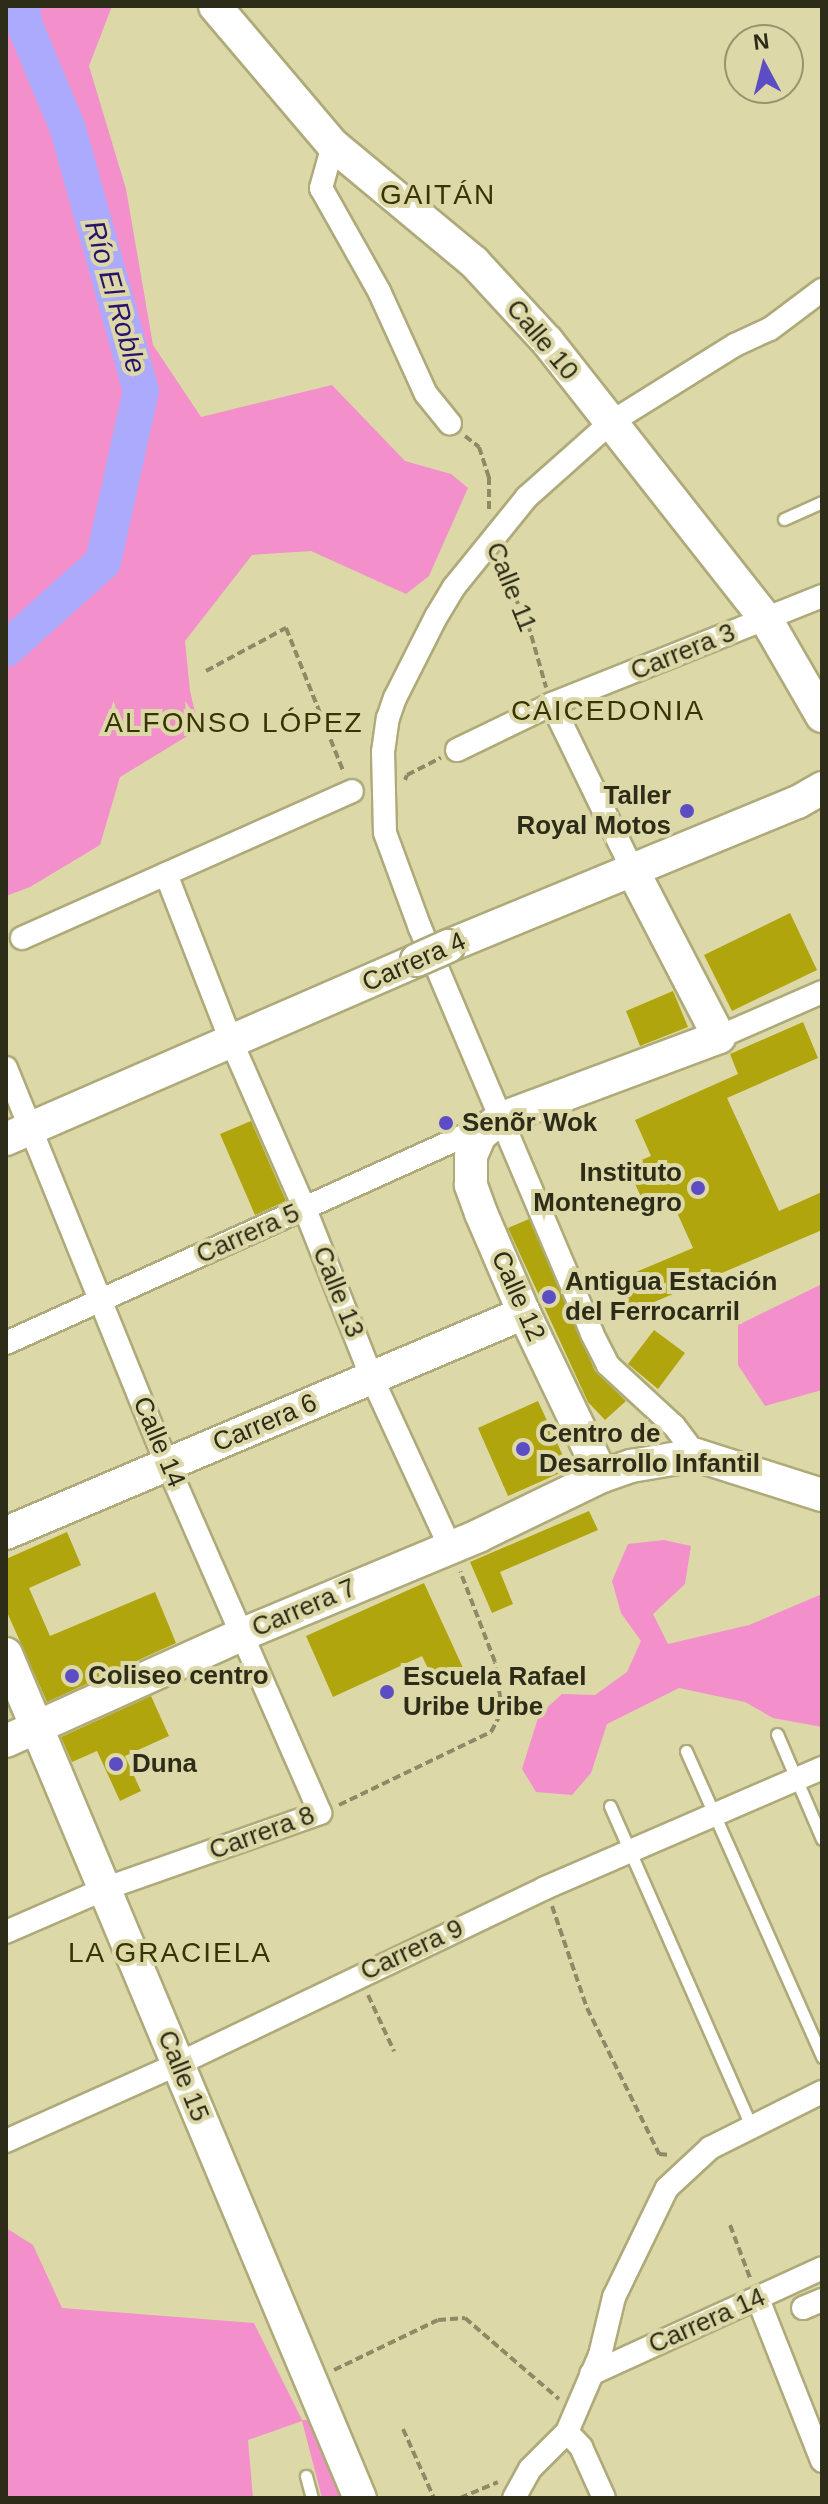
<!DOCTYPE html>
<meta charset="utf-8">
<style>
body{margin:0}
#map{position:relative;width:828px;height:2504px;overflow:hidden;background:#dcd8a7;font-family:Helvetica,sans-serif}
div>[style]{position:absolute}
.green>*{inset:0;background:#f390cc}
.river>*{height:36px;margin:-18px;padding:0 18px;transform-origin:18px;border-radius:18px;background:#abaafd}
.building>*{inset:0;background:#b1a50d}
.path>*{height:4px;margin-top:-2px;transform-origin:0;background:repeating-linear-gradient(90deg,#8d8a66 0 8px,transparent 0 12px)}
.roads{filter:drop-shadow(2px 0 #aeaa7a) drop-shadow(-2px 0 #aeaa7a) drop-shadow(0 2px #aeaa7a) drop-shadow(0 -2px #aeaa7a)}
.lane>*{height:11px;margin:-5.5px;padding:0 5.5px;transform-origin:5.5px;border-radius:5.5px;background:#fff}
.street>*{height:22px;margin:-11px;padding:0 11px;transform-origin:11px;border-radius:11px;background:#fff}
.secondary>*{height:32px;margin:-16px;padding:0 16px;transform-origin:16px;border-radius:16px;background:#fff}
.bridges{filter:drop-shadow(2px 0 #aeaa7a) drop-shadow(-2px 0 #aeaa7a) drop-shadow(0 2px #aeaa7a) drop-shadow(0 -2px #aeaa7a)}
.secondary-bridge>*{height:32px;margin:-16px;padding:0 16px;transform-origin:16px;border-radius:16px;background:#fff}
.dots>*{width:22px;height:22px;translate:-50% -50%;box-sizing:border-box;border:4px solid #dcd8a7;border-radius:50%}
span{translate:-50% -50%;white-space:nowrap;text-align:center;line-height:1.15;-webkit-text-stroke:8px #dcd8a7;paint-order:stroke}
.street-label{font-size:26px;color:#2d2c18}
.poi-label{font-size:26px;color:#2d2c18;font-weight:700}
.right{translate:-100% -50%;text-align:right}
.left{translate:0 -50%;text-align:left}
.neighbourhood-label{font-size:28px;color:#383404;letter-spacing:2px}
.water-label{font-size:28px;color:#28126c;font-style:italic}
.frame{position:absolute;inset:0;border:8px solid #2d2c18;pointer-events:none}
.north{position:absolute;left:724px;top:24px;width:80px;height:80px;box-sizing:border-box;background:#dcd8a7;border:2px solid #96936e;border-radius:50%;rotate:353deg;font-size:22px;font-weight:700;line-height:32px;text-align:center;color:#2d2c18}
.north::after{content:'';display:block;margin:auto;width:28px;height:36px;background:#5c4dc5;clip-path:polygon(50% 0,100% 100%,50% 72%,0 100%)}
</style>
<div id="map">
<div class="green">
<div style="clip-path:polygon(6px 6px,112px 6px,89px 66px,126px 189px,153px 345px,201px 417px,332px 385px,405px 461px,451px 474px,468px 488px,429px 576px,406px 594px,311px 551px,252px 555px,185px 641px,190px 691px,199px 729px,120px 777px,100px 845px,30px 887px,6px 896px)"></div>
<div style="clip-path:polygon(822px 1284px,822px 1390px,765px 1406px,738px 1365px,738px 1325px)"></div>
<div style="clip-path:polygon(664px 1540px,691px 1546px,685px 1584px,653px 1614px,668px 1644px,749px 1625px,822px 1594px,822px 1727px,773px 1718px,745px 1702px,679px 1688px,607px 1724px,591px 1773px,572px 1795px,536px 1792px,522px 1769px,539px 1715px,562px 1694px,595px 1695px,627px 1672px,641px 1641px,621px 1613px,612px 1581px,628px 1544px)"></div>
<div style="clip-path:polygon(6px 2228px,33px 2245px,62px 2308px,254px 2323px,302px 2420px,310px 2420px,341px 2498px,322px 2498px,302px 2421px,248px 2440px,253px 2498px,6px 2498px)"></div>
</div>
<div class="river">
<div style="left:6px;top:649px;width:130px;rotate:-41.9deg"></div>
<div style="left:103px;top:562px;width:175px;rotate:-77.5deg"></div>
<div style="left:141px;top:391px;width:272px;rotate:-105.6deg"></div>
<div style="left:68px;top:129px;width:112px;rotate:-112.7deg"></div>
<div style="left:25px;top:26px;width:20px;rotate:-99deg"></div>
</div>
<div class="building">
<div style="clip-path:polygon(790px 913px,817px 970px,732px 1011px,704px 955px)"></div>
<div style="clip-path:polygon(673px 991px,688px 1027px,640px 1046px,626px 1011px)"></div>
<div style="clip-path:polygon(803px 1022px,818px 1058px,727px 1098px,779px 1211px,822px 1192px,822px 1230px,631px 1312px,617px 1280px,693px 1248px,670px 1197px,646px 1208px,627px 1166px,651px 1156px,635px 1120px,738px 1074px,730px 1054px)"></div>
<div style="clip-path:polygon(251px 1121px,286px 1201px,255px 1215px,220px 1134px)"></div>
<div style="clip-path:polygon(529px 1219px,595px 1371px,626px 1401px,605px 1420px,588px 1402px,508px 1228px)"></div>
<div style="clip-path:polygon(654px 1330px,685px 1353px,658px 1389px,628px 1364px)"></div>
<div style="clip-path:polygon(538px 1401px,569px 1469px,508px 1496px,478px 1428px)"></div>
<div style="clip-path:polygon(589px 1511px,598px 1530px,500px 1572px,513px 1604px,492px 1613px,470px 1562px)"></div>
<div style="clip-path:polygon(67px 1532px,81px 1565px,29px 1588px,50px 1636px,155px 1592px,176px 1643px,47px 1702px,6px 1610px,6px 1559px)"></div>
<div style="clip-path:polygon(424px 1583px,464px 1670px,435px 1683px,422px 1656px,333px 1697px,306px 1636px)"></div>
<div style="clip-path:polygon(151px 1696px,169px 1736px,125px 1756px,141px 1791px,120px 1801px,97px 1751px,72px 1762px,61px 1737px)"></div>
</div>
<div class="path">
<div style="left:465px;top:436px;width:18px;rotate:38deg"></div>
<div style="left:479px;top:447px;width:32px;rotate:72deg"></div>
<div style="left:489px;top:477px;width:34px;rotate:90deg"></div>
<div style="left:499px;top:565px;width:66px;rotate:63.8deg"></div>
<div style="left:528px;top:624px;width:66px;rotate:74.1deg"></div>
<div style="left:206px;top:671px;width:91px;rotate:-28.3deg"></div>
<div style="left:286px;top:628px;width:156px;rotate:68.2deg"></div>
<div style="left:405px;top:780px;width:5px;rotate:-68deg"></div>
<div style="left:407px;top:775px;width:38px;rotate:-27deg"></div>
<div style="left:339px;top:1805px;width:169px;rotate:-25.7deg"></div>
<div style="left:491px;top:1732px;width:24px;rotate:-62deg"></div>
<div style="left:502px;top:1711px;width:49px;rotate:-98.1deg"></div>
<div style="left:495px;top:1662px;width:97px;rotate:-111deg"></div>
<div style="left:552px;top:1906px;width:108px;rotate:71.1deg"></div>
<div style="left:587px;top:2008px;width:163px;rotate:63.7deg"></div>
<div style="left:659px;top:2154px;width:12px;rotate:5deg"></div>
<div style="left:368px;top:1995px;width:62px;rotate:65.1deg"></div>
<div style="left:730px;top:2225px;width:57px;rotate:69.3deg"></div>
<div style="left:334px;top:2370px;width:115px;rotate:-25.7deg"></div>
<div style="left:438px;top:2320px;width:27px;rotate:-4deg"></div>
<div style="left:465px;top:2318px;width:124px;rotate:40.8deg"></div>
<div style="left:403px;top:2429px;width:76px;rotate:65.8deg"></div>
<div style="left:460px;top:2498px;width:41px;rotate:-22.8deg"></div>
</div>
<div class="roads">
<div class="lane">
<div style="left:784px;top:519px;width:42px;rotate:-24.1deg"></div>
<div style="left:777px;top:1734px;width:114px;rotate:66.8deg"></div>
<div style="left:686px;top:1751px;width:335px;rotate:66deg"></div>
<div style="left:610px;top:1806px;width:350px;rotate:66.2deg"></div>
<div style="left:306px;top:2476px;width:23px;rotate:75deg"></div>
</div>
<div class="street">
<div style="left:333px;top:145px;width:45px;rotate:105.6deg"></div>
<div style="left:321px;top:188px;width:118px;rotate:60.6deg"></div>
<div style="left:379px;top:291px;width:113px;rotate:65.5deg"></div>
<div style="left:426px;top:394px;width:38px;rotate:51deg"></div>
<div style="left:552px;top:704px;width:186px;rotate:64.1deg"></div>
<div style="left:457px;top:750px;width:106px;rotate:-25.8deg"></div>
<div style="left:552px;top:704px;width:291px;rotate:-21.8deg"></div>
<div style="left:166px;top:874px;width:181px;rotate:68.7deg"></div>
<div style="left:232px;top:1043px;width:181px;rotate:66.3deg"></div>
<div style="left:305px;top:1209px;width:182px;rotate:68.4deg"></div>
<div style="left:372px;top:1378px;width:186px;rotate:65.2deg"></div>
<div style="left:22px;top:938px;width:361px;rotate:-24deg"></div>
<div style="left:719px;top:1037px;width:112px;rotate:-23.6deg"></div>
<div style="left:6px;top:1068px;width:427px;rotate:67.9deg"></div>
<div style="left:167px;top:1464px;width:381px;rotate:66.3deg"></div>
<div style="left:320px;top:1813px;width:226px;rotate:160.6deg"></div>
<div style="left:107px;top:1888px;width:110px;rotate:156.5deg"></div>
<div style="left:6px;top:1343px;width:527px;rotate:-24.33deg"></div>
<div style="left:696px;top:1455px;width:36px;rotate:-127deg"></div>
<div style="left:674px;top:1426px;width:90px;rotate:-137.3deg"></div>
<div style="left:608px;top:1365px;width:36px;rotate:-117deg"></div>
<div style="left:592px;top:1333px;width:440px;rotate:-113deg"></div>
<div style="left:420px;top:928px;width:101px;rotate:-110.2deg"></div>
<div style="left:385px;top:833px;width:81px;rotate:-91.4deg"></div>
<div style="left:383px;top:752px;width:34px;rotate:-82deg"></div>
<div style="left:388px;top:718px;width:21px;rotate:-71deg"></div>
<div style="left:395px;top:698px;width:91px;rotate:-63.2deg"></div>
<div style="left:436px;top:617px;width:35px;rotate:-59deg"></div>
<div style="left:454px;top:587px;width:116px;rotate:-51deg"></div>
<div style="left:527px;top:497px;width:111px;rotate:-41.7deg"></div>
<div style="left:610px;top:423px;width:147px;rotate:-32deg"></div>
<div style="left:735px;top:345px;width:38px;rotate:-25deg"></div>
<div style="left:770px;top:329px;width:65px;rotate:-36.9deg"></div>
<div style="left:6px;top:2141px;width:188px;rotate:-24.1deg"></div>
<div style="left:178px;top:2064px;width:407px;rotate:-25.6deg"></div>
<div style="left:545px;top:1888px;width:302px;rotate:-23.4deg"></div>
<div style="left:758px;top:2299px;width:174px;rotate:68.4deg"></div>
<div style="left:803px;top:2308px;width:21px;rotate:-23deg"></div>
<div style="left:591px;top:2374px;width:254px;rotate:-24.6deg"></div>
<div style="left:567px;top:2432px;width:21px;rotate:47deg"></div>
<div style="left:581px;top:2447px;width:56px;rotate:65.7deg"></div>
<div style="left:514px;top:2498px;width:33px;rotate:-61deg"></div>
<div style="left:530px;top:2469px;width:52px;rotate:-45deg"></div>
<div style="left:567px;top:2432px;width:84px;rotate:-66.8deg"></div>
<div style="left:600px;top:2355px;width:60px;rotate:-76.4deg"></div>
<div style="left:614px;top:2297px;width:121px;rotate:-64.1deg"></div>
<div style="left:667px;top:2188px;width:59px;rotate:-42.9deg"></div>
<div style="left:710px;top:2148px;width:125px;rotate:-26.6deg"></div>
</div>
<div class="secondary">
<div style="left:215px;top:6px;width:182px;rotate:49.7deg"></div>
<div style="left:333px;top:145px;width:183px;rotate:39.7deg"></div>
<div style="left:474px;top:262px;width:108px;rotate:47.3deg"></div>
<div style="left:547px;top:341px;width:354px;rotate:51.8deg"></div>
<div style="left:766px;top:619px;width:112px;rotate:60deg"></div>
<div style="left:448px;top:946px;width:378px;rotate:-22.4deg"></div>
<div style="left:798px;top:802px;width:28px;rotate:-30deg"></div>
<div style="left:6px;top:1139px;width:448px;rotate:-23.5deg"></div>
<div style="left:602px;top:1476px;width:181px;rotate:-115.6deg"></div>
<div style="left:524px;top:1313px;width:109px;rotate:-113.3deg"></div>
<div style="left:481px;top:1213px;width:30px;rotate:-110deg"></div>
<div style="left:471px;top:1185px;width:29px;rotate:-90deg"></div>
<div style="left:471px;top:1156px;width:23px;rotate:-67deg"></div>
<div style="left:480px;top:1135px;width:26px;rotate:-39deg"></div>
<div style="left:500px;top:1119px;width:234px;rotate:-20.5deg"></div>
<div style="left:719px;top:1037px;width:187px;rotate:-117.4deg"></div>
<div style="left:6px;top:1533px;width:563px;rotate:-23.01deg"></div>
<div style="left:6px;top:1654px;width:915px;rotate:67.25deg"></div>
<div style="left:6px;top:1741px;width:260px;rotate:-24.3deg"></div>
<div style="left:243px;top:1634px;width:255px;rotate:-22.6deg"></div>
<div style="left:478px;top:1536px;width:138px;rotate:-25.8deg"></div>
<div style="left:602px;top:1476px;width:31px;rotate:-19deg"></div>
<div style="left:631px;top:1466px;width:66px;rotate:-9.6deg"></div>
<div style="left:696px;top:1455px;width:132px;rotate:17.6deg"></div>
</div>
</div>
<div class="bridges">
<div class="secondary-bridge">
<div style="left:417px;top:960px;width:34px;rotate:-24deg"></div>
</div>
</div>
<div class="dots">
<div style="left:687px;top:811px;background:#5c4dc5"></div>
<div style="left:446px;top:1123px;background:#5c4dc5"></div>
<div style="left:698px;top:1188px;background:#5c4dc5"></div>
<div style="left:549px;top:1297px;background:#5c4dc5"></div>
<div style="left:523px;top:1449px;background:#5c4dc5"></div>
<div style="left:72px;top:1676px;background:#5c4dc5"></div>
<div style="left:387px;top:1692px;background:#5c4dc5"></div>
<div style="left:116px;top:1764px;background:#5c4dc5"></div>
</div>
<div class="street-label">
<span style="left:542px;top:340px;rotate:50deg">Calle 10</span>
<span style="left:511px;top:587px;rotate:68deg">Calle 11</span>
<span style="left:683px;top:652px;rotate:-22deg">Carrera 3</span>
<span style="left:414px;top:962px;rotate:-24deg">Carrera 4</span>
<span style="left:248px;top:1234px;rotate:-24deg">Carrera 5</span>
<span style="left:338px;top:1292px;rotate:68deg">Calle 13</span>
<span style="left:518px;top:1296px;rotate:66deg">Calle 12</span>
<span style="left:265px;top:1423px;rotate:-23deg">Carrera 6</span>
<span style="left:159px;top:1442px;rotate:67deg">Calle 14</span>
<span style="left:304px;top:1608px;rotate:-23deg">Carrera 7</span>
<span style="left:262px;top:1833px;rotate:-20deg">Carrera 8</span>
<span style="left:412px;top:1950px;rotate:-25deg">Carrera 9</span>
<span style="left:183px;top:2076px;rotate:68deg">Calle 15</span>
<span style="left:707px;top:2321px;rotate:-24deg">Carrera 14</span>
</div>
<div class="poi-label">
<span class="right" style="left:671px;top:811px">Taller<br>Royal Motos</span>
<span class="left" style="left:462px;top:1123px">Senõr Wok</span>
<span class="right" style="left:682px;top:1188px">Instituto<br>Montenegro</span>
<span class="left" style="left:565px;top:1297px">Antigua Estación<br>del Ferrocarril</span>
<span class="left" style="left:539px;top:1449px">Centro de<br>Desarrollo Infantil</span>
<span class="left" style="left:88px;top:1676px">Coliseo centro</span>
<span class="left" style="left:403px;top:1692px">Escuela Rafael<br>Uribe Uribe</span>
<span class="left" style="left:132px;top:1764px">Duna</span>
</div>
<div class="neighbourhood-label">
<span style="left:438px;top:195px">GAITÁN</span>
<span style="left:608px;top:711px">CAICEDONIA</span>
<span style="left:234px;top:723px">ALFONSO LÓPEZ</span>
<span style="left:170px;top:1953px">LA GRACIELA</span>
</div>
<div class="water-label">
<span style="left:115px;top:297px;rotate:74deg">Río El Roble</span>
</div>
<div class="frame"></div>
<div class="north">N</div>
</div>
